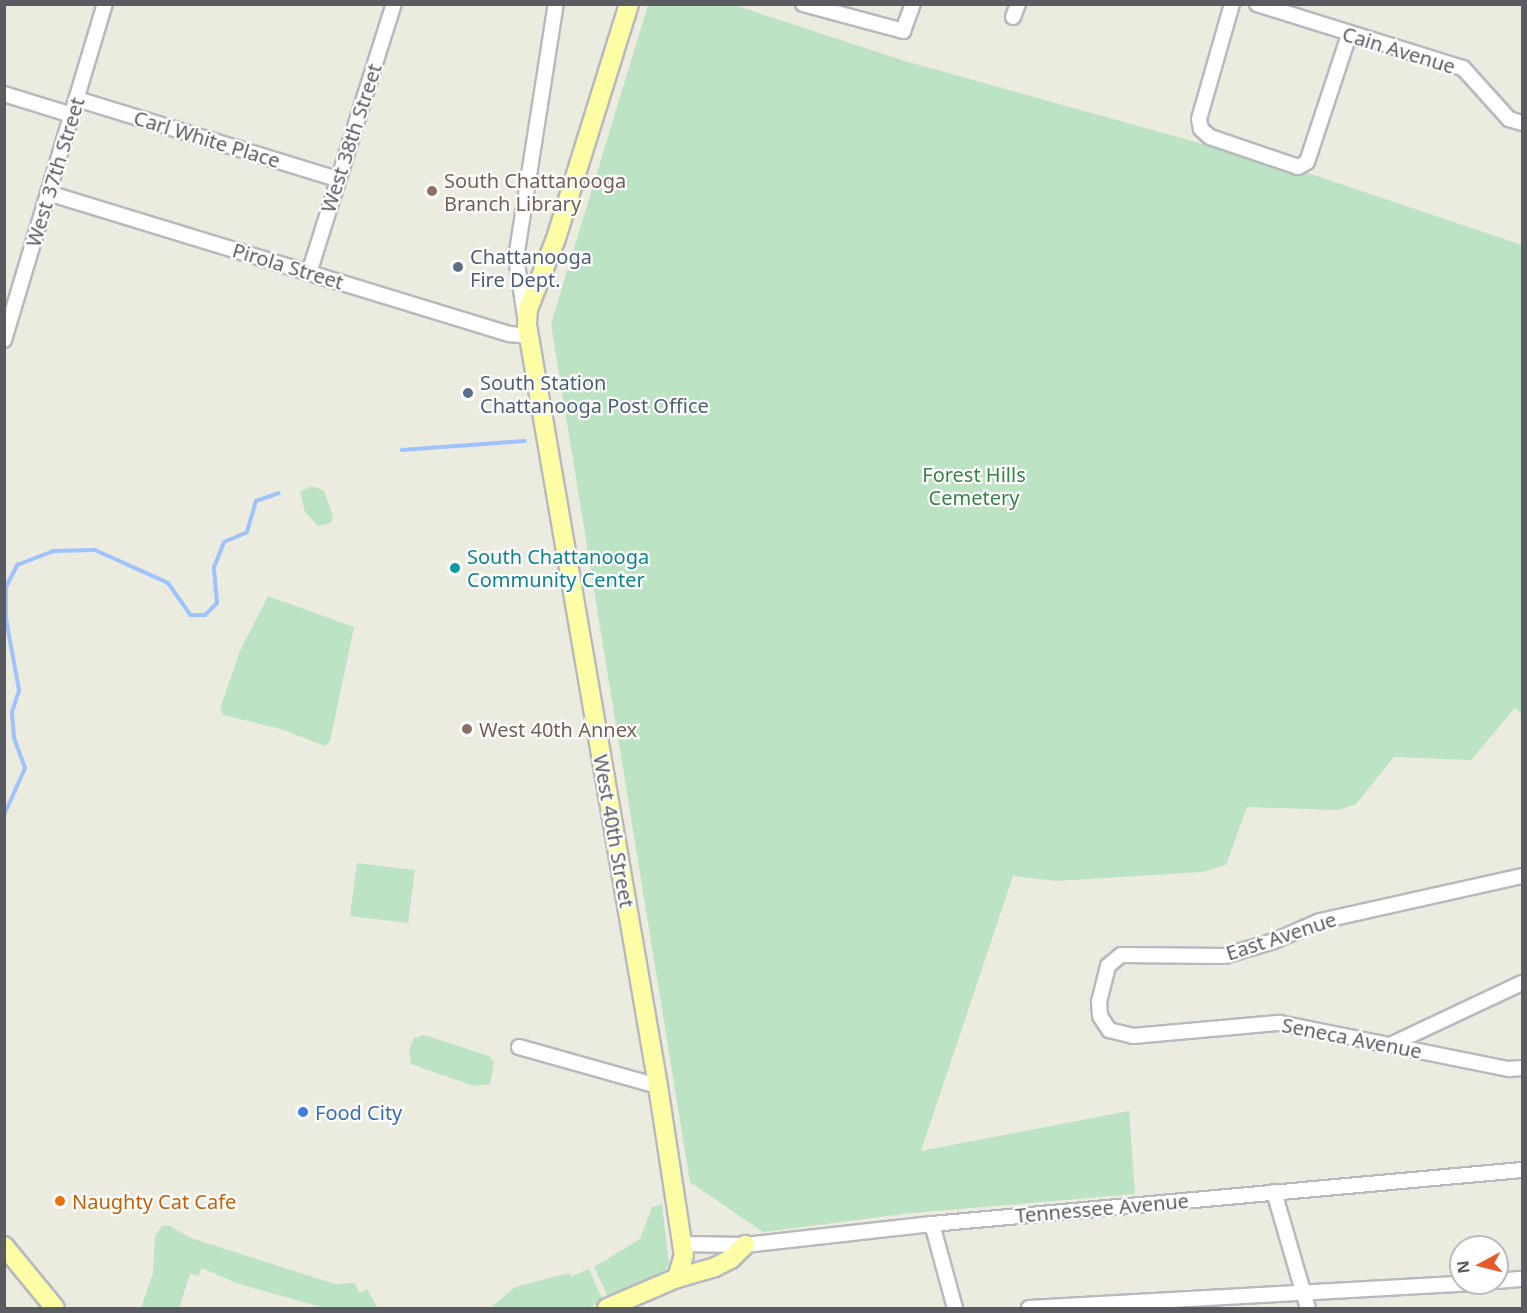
<!DOCTYPE html>
<style>
body{margin:0}
#map{position:relative;width:1527px;height:1313px;overflow:hidden;background:#ecebe0;font-family:"Noto Sans",sans-serif}
div>[style]{position:absolute}
.green>*{inset:0;background:#bce3c3}
.stream>*{height:4px;margin:-2px;padding:0 2px;transform-origin:2px;border-radius:2px;background:#9fc3fd}
.roads{filter:drop-shadow(2px 0 #b8b9bf) drop-shadow(-2px 0 #b8b9bf) drop-shadow(0 2px #b8b9bf) drop-shadow(0 -2px #b8b9bf)}
.minor>*{height:14px;margin:-7px;padding:0 7px;transform-origin:7px;border-radius:7px;background:#fff}
.major>*{height:18px;margin:-9px;padding:0 9px;transform-origin:9px;border-radius:9px;background:#fcfda4}
.dots>*{width:16px;height:16px;translate:-50% -50%;box-sizing:border-box;border:3px solid #fff;border-radius:50%}
span{translate:-50% -50%;white-space:nowrap;text-align:center;line-height:1.15;-webkit-text-stroke:4.5px #fff;paint-order:stroke}
.street-label{font-size:20px;color:#595b61}
.education-label{font-size:20px;color:#785e54}
.left{translate:0 -50%;text-align:left}
.service-label{font-size:20px;color:#4e5e75}
.park-label{font-size:20px;color:#368347}
.culture-label{font-size:20px;color:#0d838f}
.shop-label{font-size:20px;color:#366cbe}
.food-label{font-size:20px;color:#c56008}
.frame{position:absolute;inset:0;border:6px solid #595b61;pointer-events:none}
.north{position:absolute;left:1449px;top:1235px;width:60px;height:60px;box-sizing:border-box;background:#fff;border:2px solid #bdbdc0;border-radius:50%;rotate:263deg;font-size:16px;font-weight:700;line-height:24px;text-align:center;color:#595b61}
.north::after{content:'';display:block;margin:auto;width:21px;height:27px;background:#e45b2d;clip-path:polygon(50% 0,100% 100%,50% 72%,0 100%)}
</style>
<div id="map">
<div class="green">
<div style="clip-path:polygon(648px 5px,734px 5px,905px 61px,1311px 174px,1522px 245px,1522px 714px,1515px 708px,1471px 760px,1394px 757px,1356px 804px,1338px 810px,1247px 807px,1226px 865px,1202px 872px,1056px 881px,1013px 876px,921px 1151px,1129px 1111px,1135px 1194px,912px 1213px,763px 1232px,690px 1182px,551px 324px)"></div>
<div style="clip-path:polygon(312px 486px,324px 491px,333px 516px,331px 523px,318px 526px,305px 512px,300px 492px)"></div>
<div style="clip-path:polygon(268px 596px,354px 627px,330px 741px,325px 746px,281px 729px,223px 715px,220px 709px,240px 651px)"></div>
<div style="clip-path:polygon(357px 863px,415px 870px,408px 923px,350px 916px)"></div>
<div style="clip-path:polygon(424px 1035px,489px 1056px,494px 1062px,490px 1084px,474px 1086px,411px 1064px,409px 1050px,414px 1038px)"></div>
<div style="clip-path:polygon(662px 1204px,669px 1265px,662px 1273px,609px 1299px,594px 1267px,640px 1239px,652px 1207px)"></div>
<div style="clip-path:polygon(168px 1225px,191px 1238px,335px 1284px,355px 1283px,359px 1293px,367px 1289px,378px 1308px,325px 1308px,239px 1284px,202px 1268px,198px 1276px,190px 1274px,179px 1308px,141px 1308px,153px 1273px,155px 1236px,162px 1226px)"></div>
<div style="clip-path:polygon(589px 1269px,603px 1301px,588px 1308px,490px 1308px,515px 1287px,569px 1273px,571px 1277px)"></div>
</div>
<div class="stream">
<div style="left:402px;top:450px;width:123px;rotate:-4.2deg"></div>
<div style="left:4px;top:815px;width:51px;rotate:-65.9deg"></div>
<div style="left:25px;top:768px;width:33px;rotate:-110deg"></div>
<div style="left:14px;top:737px;width:25px;rotate:-95deg"></div>
<div style="left:12px;top:712px;width:23px;rotate:-72deg"></div>
<div style="left:19px;top:690px;width:72px;rotate:-100.4deg"></div>
<div style="left:6px;top:619px;width:32px;rotate:-90deg"></div>
<div style="left:6px;top:587px;width:25px;rotate:-63deg"></div>
<div style="left:17px;top:565px;width:39px;rotate:-21deg"></div>
<div style="left:53px;top:551px;width:42px;rotate:-1.4deg"></div>
<div style="left:95px;top:550px;width:80px;rotate:24.3deg"></div>
<div style="left:168px;top:583px;width:39px;rotate:55deg"></div>
<div style="left:190px;top:615px;width:15px"></div>
<div style="left:205px;top:615px;width:17px;rotate:-45deg"></div>
<div style="left:217px;top:603px;width:36px;rotate:-95deg"></div>
<div style="left:214px;top:567px;width:27px;rotate:-68deg"></div>
<div style="left:224px;top:542px;width:25px;rotate:-23deg"></div>
<div style="left:247px;top:532px;width:32px;rotate:-74deg"></div>
<div style="left:256px;top:501px;width:24px;rotate:-19deg"></div>
</div>
<div class="roads">
<div class="minor">
<div style="left:803px;top:4px;width:104px;rotate:15.1deg"></div>
<div style="left:903px;top:31px;width:29px;rotate:-70deg"></div>
<div style="left:1232px;top:4px;width:120px;rotate:106deg"></div>
<div style="left:1199px;top:119px;width:10px;rotate:79deg"></div>
<div style="left:1201px;top:129px;width:12px;rotate:42deg"></div>
<div style="left:1210px;top:137px;width:93px;rotate:18.8deg"></div>
<div style="left:1298px;top:167px;width:10px;rotate:-29deg"></div>
<div style="left:1307px;top:162px;width:134px;rotate:-71.7deg"></div>
<div style="left:1257px;top:4px;width:216px;rotate:17.3deg"></div>
<div style="left:1463px;top:68px;width:69px;rotate:48deg"></div>
<div style="left:1509px;top:119px;width:14px;rotate:17deg"></div>
<div style="left:1013px;top:17px;width:14px;rotate:-69deg"></div>
<div style="left:4px;top:94px;width:71px;rotate:17.2deg"></div>
<div style="left:77px;top:99px;width:272px;rotate:17.1deg"></div>
<div style="left:48px;top:193px;width:483px;rotate:17deg"></div>
<div style="left:510px;top:334px;width:19px;rotate:6deg"></div>
<div style="left:309px;top:273px;width:282px;rotate:-72.5deg"></div>
<div style="left:525px;top:316px;width:59px;rotate:-98.8deg"></div>
<div style="left:516px;top:258px;width:257px;rotate:-81.1deg"></div>
<div style="left:4px;top:340px;width:351px;rotate:-73.3deg"></div>
<div style="left:1522px;top:876px;width:207px;rotate:167.4deg"></div>
<div style="left:1320px;top:921px;width:50px;rotate:156.5deg"></div>
<div style="left:1274px;top:941px;width:52px;rotate:163.3deg"></div>
<div style="left:1224px;top:956px;width:103px;rotate:-179.4deg"></div>
<div style="left:1121px;top:955px;width:17px;rotate:140deg"></div>
<div style="left:1108px;top:966px;width:36px;rotate:104deg"></div>
<div style="left:1099px;top:1001px;width:15px;rotate:86deg"></div>
<div style="left:1100px;top:1016px;width:17px;rotate:57deg"></div>
<div style="left:1109px;top:1030px;width:25px;rotate:14deg"></div>
<div style="left:1133px;top:1036px;width:148px;rotate:-5.1deg"></div>
<div style="left:1280px;top:1023px;width:234px;rotate:11.4deg"></div>
<div style="left:1509px;top:1069px;width:13px;rotate:-4deg"></div>
<div style="left:1390px;top:1045px;width:146px;rotate:-25.2deg"></div>
<div style="left:519px;top:1047px;width:144px;rotate:15.7deg"></div>
<div style="left:1274px;top:1192px;width:121px;rotate:73.7deg"></div>
<div style="left:932px;top:1224px;width:87px;rotate:74.7deg"></div>
<div style="left:682px;top:1244px;width:63px;rotate:0.9deg"></div>
<div style="left:745px;top:1245px;width:188px;rotate:-6.4deg"></div>
<div style="left:932px;top:1224px;width:592px;rotate:-5.23deg"></div>
<div style="left:1497px;top:1281px;width:25px;rotate:-5deg"></div>
<div style="left:1029px;top:1308px;width:442px;rotate:-3.2deg"></div>
</div>
<div class="major">
<div style="left:629px;top:4px;width:248px;rotate:107.3deg"></div>
<div style="left:555px;top:241px;width:73px;rotate:111.7deg"></div>
<div style="left:528px;top:309px;width:16px;rotate:94deg"></div>
<div style="left:527px;top:325px;width:772px;rotate:80.23deg"></div>
<div style="left:658px;top:1086px;width:171px;rotate:81.3deg"></div>
<div style="left:684px;top:1255px;width:24px;rotate:107deg"></div>
<div style="left:4px;top:1246px;width:80px;rotate:50.6deg"></div>
<div style="left:607px;top:1308px;width:76px;rotate:-23.2deg"></div>
<div style="left:677px;top:1278px;width:37px;rotate:-16deg"></div>
<div style="left:713px;top:1268px;width:20px;rotate:-27deg"></div>
<div style="left:731px;top:1259px;width:20px;rotate:-45deg"></div>
</div>
</div>
<div class="dots">
<div style="left:432px;top:191px;background:#8d6e63"></div>
<div style="left:458px;top:267px;background:#5c6f8a"></div>
<div style="left:468px;top:393px;background:#5c6f8a"></div>
<div style="left:455px;top:568px;background:#0f9aa8"></div>
<div style="left:467px;top:729px;background:#8d6e63"></div>
<div style="left:303px;top:1112px;background:#3f7fe0"></div>
<div style="left:60px;top:1201px;background:#e8710a"></div>
</div>
<div class="street-label">
<span style="left:1399px;top:50px;rotate:17deg">Cain Avenue</span>
<span style="left:351px;top:138px;rotate:-72deg">West 38th Street</span>
<span style="left:207px;top:139px;rotate:17deg">Carl White Place</span>
<span style="left:55px;top:172px;rotate:-73deg">West 37th Street</span>
<span style="left:288px;top:266px;rotate:17deg">Pirola Street</span>
<span style="left:614px;top:831px;rotate:80deg">West 40th Street</span>
<span style="left:1281px;top:936px;rotate:-18deg">East Avenue</span>
<span style="left:1352px;top:1038px;rotate:11deg">Seneca Avenue</span>
<span style="left:1102px;top:1208px;rotate:-5deg">Tennessee Avenue</span>
</div>
<div class="education-label">
<span class="left" style="left:444px;top:192px">South Chattanooga<br>Branch Library</span>
<span class="left" style="left:479px;top:729px">West 40th Annex</span>
</div>
<div class="service-label">
<span class="left" style="left:470px;top:268px">Chattanooga<br>Fire Dept.</span>
<span class="left" style="left:480px;top:394px">South Station<br>Chattanooga Post Office</span>
</div>
<div class="park-label">
<span style="left:974px;top:486px">Forest Hills<br>Cemetery</span>
</div>
<div class="culture-label">
<span class="left" style="left:467px;top:568px">South Chattanooga<br>Community Center</span>
</div>
<div class="shop-label">
<span class="left" style="left:315px;top:1112px">Food City</span>
</div>
<div class="food-label">
<span class="left" style="left:72px;top:1201px">Naughty Cat Cafe</span>
</div>
<div class="frame"></div>
<div class="north">N</div>
</div>
